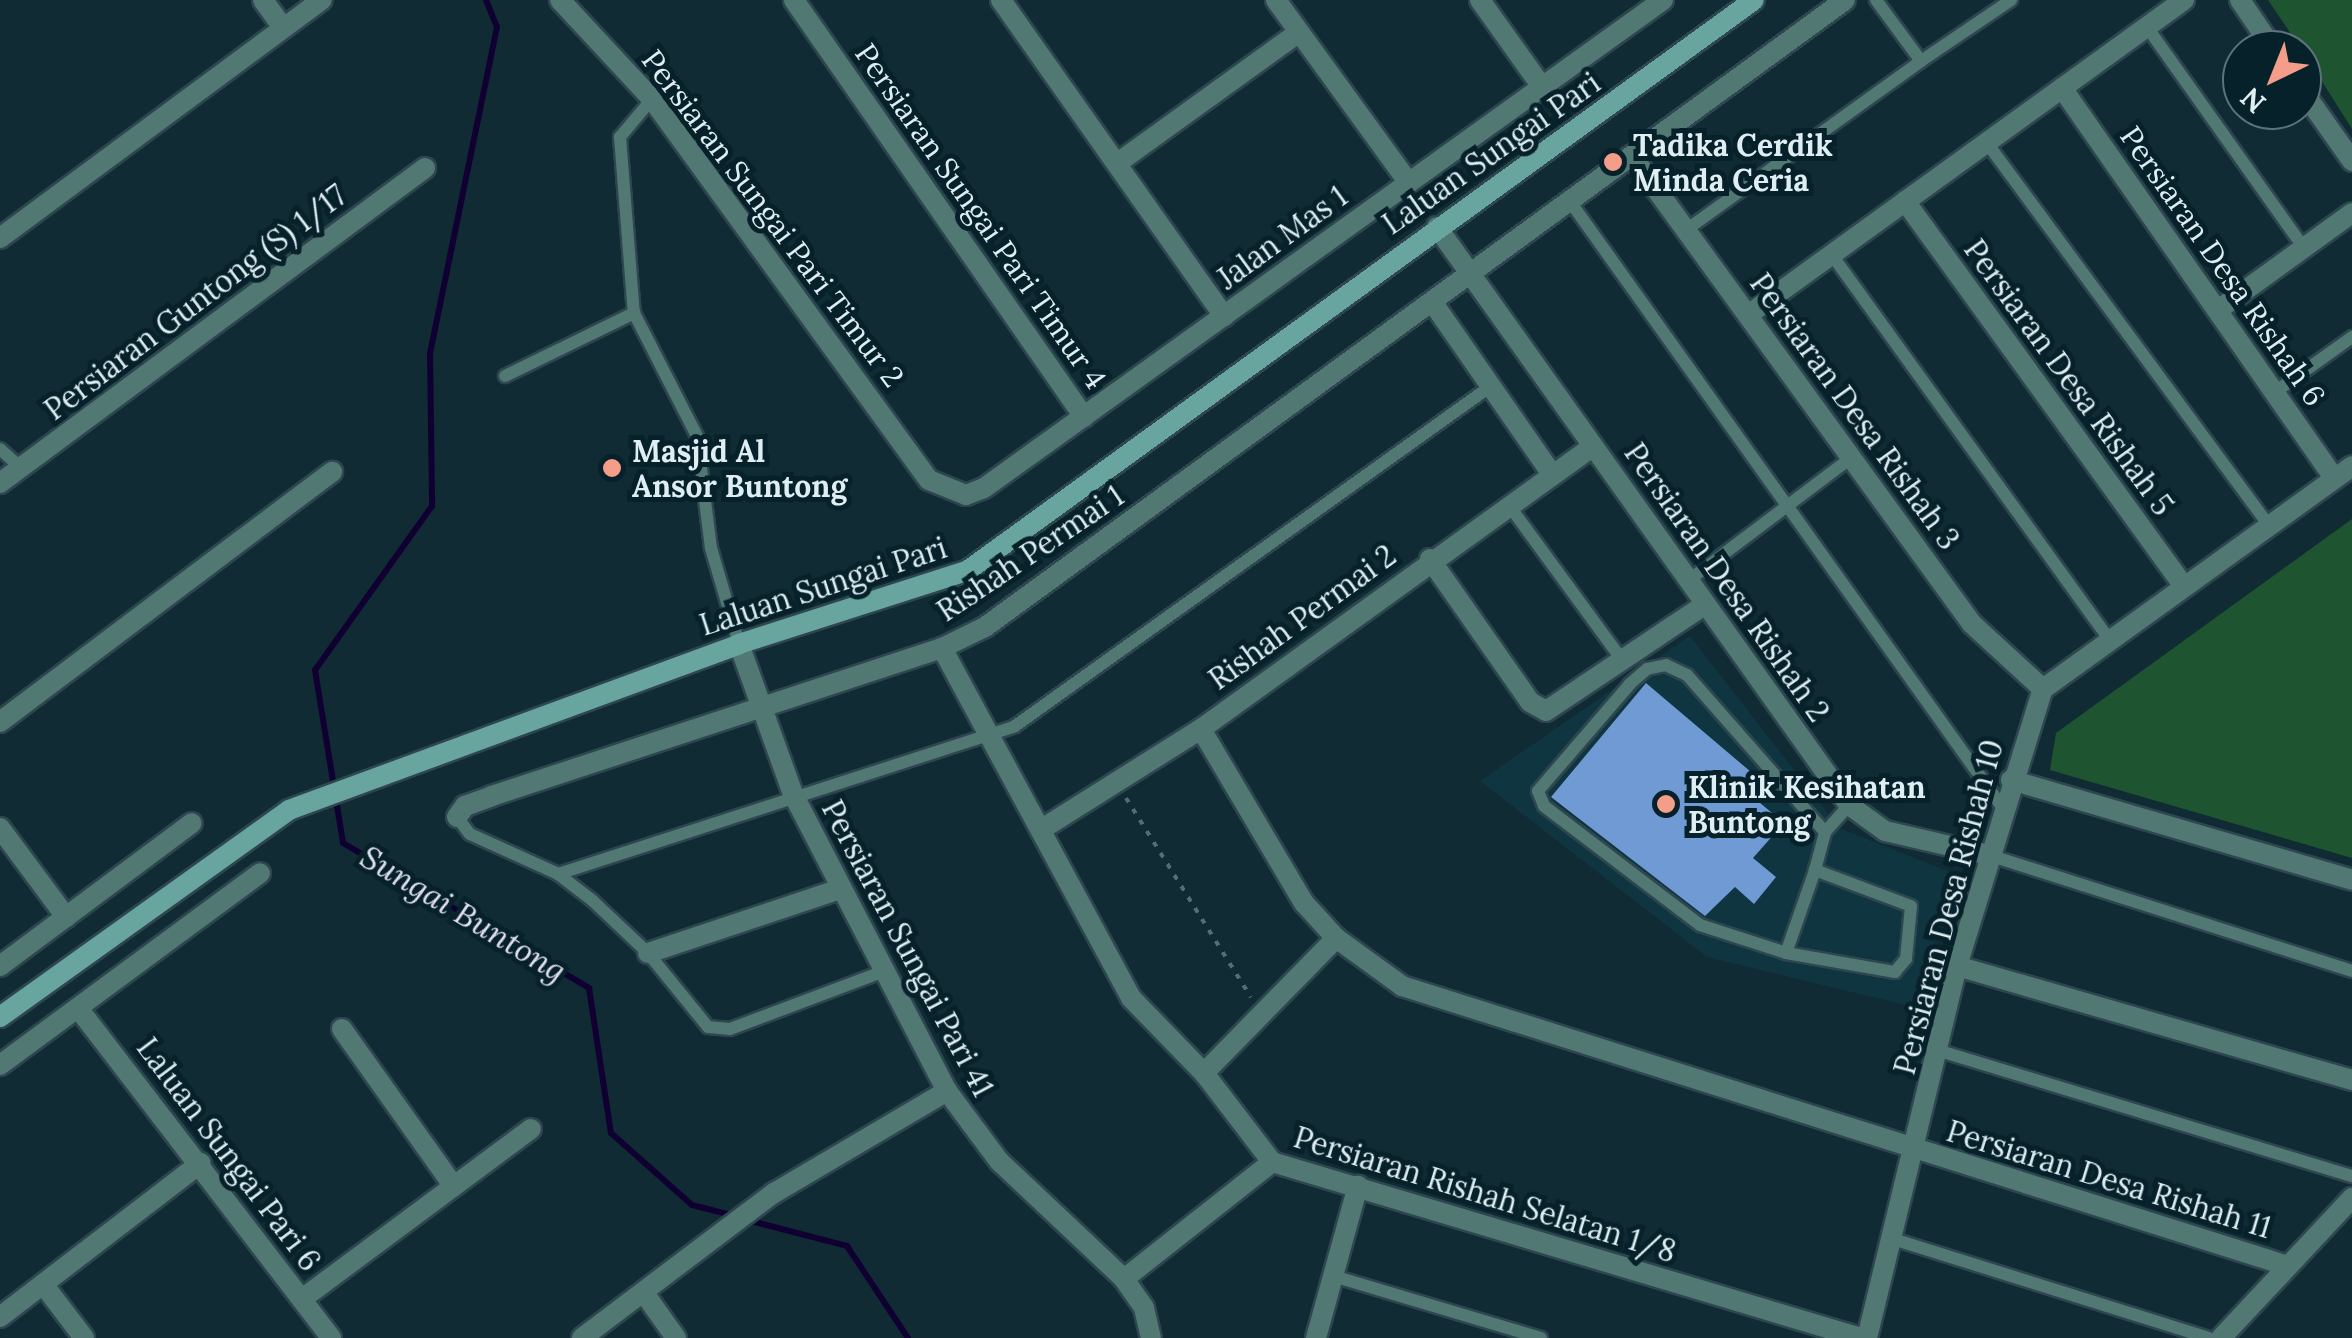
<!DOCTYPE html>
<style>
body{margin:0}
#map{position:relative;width:2352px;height:1338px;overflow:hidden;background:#102b34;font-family:Lora,serif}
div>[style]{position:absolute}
.built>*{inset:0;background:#0f3540}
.green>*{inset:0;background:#1e5430}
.stream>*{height:6px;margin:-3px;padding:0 3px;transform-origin:3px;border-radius:3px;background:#100032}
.building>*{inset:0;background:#6f9ad3}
.path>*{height:4px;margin-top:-2px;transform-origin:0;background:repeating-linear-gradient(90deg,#556d74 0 5px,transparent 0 13px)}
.roads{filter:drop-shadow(2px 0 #2d464f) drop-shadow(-2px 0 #2d464f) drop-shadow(0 2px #2d464f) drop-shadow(0 -2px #2d464f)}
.service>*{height:12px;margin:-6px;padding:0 6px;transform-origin:6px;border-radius:6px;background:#527873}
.minor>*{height:20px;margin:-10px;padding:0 10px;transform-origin:10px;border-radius:10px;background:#527873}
.secondary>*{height:20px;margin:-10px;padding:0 10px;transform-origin:10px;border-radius:10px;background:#67a59e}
.dots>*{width:28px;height:28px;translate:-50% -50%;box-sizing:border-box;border:5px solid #06212a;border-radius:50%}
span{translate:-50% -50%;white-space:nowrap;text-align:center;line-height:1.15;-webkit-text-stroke:10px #06212a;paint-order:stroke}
.poi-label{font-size:30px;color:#deeef3;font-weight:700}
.left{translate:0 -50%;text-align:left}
.street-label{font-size:30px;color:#deeef3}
.water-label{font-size:32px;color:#e1dff2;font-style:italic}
.north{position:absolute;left:2222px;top:30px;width:100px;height:100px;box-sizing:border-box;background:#06212a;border:2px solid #5c737a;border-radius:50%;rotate:223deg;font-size:28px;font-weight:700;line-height:40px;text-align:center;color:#deeef3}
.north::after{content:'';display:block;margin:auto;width:35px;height:45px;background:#f49e8a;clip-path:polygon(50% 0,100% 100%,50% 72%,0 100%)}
</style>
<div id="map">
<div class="built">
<div style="clip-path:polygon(1690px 636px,1839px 828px,1952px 873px,1918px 1008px,1707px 957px,1480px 781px)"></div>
</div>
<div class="green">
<div style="clip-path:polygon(2268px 0,2352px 0,2352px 129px,2302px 50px)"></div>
<div style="clip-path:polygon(2352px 519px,2352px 858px,2050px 770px,2056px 733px)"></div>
</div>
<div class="stream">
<div style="left:486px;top:0;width:29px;rotate:68deg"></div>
<div style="left:497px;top:27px;width:334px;rotate:101.6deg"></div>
<div style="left:430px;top:354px;width:152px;rotate:89.2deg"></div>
<div style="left:432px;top:506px;width:201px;rotate:125.5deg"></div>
<div style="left:315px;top:670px;width:175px;rotate:80.8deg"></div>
<div style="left:343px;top:843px;width:286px;rotate:30.5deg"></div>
<div style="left:589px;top:988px;width:147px;rotate:81.4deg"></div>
<div style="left:611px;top:1133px;width:108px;rotate:41.6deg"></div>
<div style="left:692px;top:1205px;width:44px;rotate:14.3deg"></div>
<div style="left:747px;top:1220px;width:103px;rotate:14.6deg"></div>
<div style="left:847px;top:1246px;width:110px;rotate:56.5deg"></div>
</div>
<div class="building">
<div style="clip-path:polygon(1646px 683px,1751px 772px,1740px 786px,1784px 823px,1753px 858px,1776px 877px,1754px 904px,1735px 887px,1705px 916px,1551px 797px)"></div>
</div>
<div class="path">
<div style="left:1126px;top:798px;width:235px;rotate:57.9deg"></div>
</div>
<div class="roads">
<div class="service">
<div style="left:2147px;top:27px;width:271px;rotate:54.6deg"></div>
<div style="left:1921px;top:61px;width:109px;rotate:-34.1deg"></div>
<div style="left:652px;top:99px;width:50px;rotate:130.1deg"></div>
<div style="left:620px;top:137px;width:177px;rotate:85.5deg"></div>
<div style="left:634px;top:313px;width:138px;rotate:62.9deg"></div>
<div style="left:697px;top:436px;width:113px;rotate:82.9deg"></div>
<div style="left:711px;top:548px;width:100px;rotate:73.7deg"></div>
<div style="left:1987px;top:143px;width:476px;rotate:53.6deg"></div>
<div style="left:1569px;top:200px;width:751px;rotate:54.49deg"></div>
<div style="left:1686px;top:230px;width:289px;rotate:-35.7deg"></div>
<div style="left:1921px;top:61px;width:76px;rotate:-126.4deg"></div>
<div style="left:1832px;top:255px;width:476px;rotate:54.2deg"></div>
<div style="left:505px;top:376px;width:144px;rotate:-26deg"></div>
<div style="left:2275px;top:392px;width:95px;rotate:-35.5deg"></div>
<div style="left:0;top:449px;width:28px;rotate:42deg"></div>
<div style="left:1508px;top:504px;width:195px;rotate:53.8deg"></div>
<div style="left:1689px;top:580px;width:203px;rotate:-37deg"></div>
<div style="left:457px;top:817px;width:21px;rotate:53deg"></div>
<div style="left:470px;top:834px;width:97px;rotate:24.4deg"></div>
<div style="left:558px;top:874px;width:44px;rotate:37.6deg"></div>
<div style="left:593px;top:901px;width:76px;rotate:43.4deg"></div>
<div style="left:648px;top:953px;width:95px;rotate:51deg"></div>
<div style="left:708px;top:1027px;width:22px;rotate:5deg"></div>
<div style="left:730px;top:1029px;width:165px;rotate:-20.6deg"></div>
<div style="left:1825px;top:832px;width:209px;rotate:-131.3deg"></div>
<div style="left:1687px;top:675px;width:23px;rotate:-155deg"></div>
<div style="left:1666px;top:665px;width:19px;rotate:168deg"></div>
<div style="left:1647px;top:669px;width:23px;rotate:139deg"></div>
<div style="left:1630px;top:684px;width:141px;rotate:130.7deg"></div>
<div style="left:1538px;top:791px;width:16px;rotate:68deg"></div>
<div style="left:1544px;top:806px;width:196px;rotate:37.3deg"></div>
<div style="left:1700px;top:925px;width:90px;rotate:18deg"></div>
<div style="left:1786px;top:953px;width:111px;rotate:9.9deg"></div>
<div style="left:1895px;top:972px;width:17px;rotate:-50deg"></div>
<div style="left:1906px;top:959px;width:53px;rotate:-84.6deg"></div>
<div style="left:1911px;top:906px;width:103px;rotate:-159.4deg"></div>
<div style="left:1815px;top:870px;width:39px;rotate:-75deg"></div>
<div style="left:1825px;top:832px;width:36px;rotate:-48deg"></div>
<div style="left:1989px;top:855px;width:381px;rotate:17.7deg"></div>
<div style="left:558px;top:874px;width:480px;rotate:-17.9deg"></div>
<div style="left:1015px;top:726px;width:585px;rotate:-35.54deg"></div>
<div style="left:1786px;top:953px;width:88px;rotate:-70.7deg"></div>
<div style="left:1940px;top:1051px;width:431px;rotate:16.9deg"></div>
<div style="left:1890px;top:1238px;width:334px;rotate:17.4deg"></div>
<div style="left:1333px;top:1276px;width:217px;rotate:16.6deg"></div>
</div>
<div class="minor">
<div style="left:263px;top:0;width:34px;rotate:54deg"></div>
<div style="left:560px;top:0;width:135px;rotate:47.1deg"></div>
<div style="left:652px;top:99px;width:471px;rotate:54deg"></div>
<div style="left:929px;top:480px;width:40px;rotate:22deg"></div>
<div style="left:966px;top:495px;width:19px;rotate:-21deg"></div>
<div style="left:984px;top:488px;width:836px;rotate:-35.7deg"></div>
<div style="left:794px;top:0;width:508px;rotate:55.18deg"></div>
<div style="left:1001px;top:0;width:387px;rotate:54.8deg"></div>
<div style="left:1276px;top:0;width:226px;rotate:54deg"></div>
<div style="left:1480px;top:0;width:107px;rotate:54.5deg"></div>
<div style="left:2240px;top:0;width:60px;rotate:55.8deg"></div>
<div style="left:2062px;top:88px;width:475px;rotate:55.1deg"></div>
<div style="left:2302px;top:90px;width:87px;rotate:54.8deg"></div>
<div style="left:1632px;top:156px;width:578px;rotate:54deg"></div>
<div style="left:1972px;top:624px;width:96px;rotate:42.5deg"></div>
<div style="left:1119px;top:162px;width:222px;rotate:-35.8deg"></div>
<div style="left:1905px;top:201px;width:476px;rotate:54.1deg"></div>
<div style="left:1437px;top:227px;width:710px;rotate:54.52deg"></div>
<div style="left:1849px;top:805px;width:44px;rotate:35.8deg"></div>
<div style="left:1885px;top:831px;width:107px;rotate:13deg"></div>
<div style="left:0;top:238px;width:400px;rotate:-36.5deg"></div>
<div style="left:1433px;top:303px;width:207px;rotate:55.2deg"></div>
<div style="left:2218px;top:310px;width:165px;rotate:-35.9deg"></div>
<div style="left:1748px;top:315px;width:538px;rotate:-35.85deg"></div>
<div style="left:0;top:483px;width:529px;rotate:-36.54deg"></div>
<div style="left:1430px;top:559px;width:174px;rotate:55deg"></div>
<div style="left:1530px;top:702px;width:18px;rotate:29deg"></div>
<div style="left:1546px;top:711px;width:192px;rotate:-33.8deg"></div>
<div style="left:739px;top:644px;width:159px;rotate:70.2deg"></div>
<div style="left:793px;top:794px;width:335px;rotate:62.6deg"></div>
<div style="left:947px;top:1091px;width:87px;rotate:53.4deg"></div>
<div style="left:999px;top:1161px;width:172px;rotate:43.3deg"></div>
<div style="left:1124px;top:1279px;width:35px;rotate:55deg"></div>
<div style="left:1144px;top:1308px;width:31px;rotate:77deg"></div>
<div style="left:942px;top:648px;width:398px;rotate:61.6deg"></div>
<div style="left:1131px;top:998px;width:105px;rotate:45.8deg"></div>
<div style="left:1204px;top:1073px;width:112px;rotate:52.6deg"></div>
<div style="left:0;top:722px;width:416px;rotate:-37deg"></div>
<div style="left:1201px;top:729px;width:202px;rotate:59.4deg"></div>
<div style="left:1304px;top:903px;width:47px;rotate:47.6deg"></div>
<div style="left:1336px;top:938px;width:82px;rotate:36deg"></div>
<div style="left:1402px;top:986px;width:929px;rotate:17.54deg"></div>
<div style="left:2011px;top:780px;width:355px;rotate:16.3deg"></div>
<div style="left:457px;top:817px;width:14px;rotate:-54deg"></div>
<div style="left:465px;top:806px;width:29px;rotate:-20deg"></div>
<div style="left:492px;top:796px;width:474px;rotate:-18.2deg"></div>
<div style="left:942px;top:648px;width:48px;rotate:-26deg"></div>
<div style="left:985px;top:627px;width:1064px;rotate:-36.09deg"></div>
<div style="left:0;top:828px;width:111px;rotate:53.4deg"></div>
<div style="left:1042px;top:829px;width:188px;rotate:-32.2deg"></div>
<div style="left:1201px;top:729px;width:483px;rotate:-35.8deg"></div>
<div style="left:648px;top:953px;width:202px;rotate:-18.4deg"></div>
<div style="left:0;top:966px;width:239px;rotate:-36.7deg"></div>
<div style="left:1957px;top:966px;width:411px;rotate:16.1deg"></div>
<div style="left:78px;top:1008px;width:416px;rotate:52.5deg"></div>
<div style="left:342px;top:1029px;width:190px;rotate:54.6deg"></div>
<div style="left:0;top:1065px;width:323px;rotate:-36.4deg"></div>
<div style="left:1204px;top:1073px;width:189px;rotate:-45.6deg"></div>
<div style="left:1124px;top:1279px;width:189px;rotate:-38.3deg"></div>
<div style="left:1272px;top:1162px;width:615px;rotate:16.64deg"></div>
<div style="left:43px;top:1284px;width:68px;rotate:52.8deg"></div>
<div style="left:644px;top:1293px;width:55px;rotate:54.6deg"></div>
<div style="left:302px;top:1299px;width:285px;rotate:-36.6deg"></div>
<div style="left:0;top:1317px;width:253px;rotate:-37.5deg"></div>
<div style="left:582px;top:1338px;width:241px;rotate:-37.1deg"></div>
<div style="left:774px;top:1193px;width:201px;rotate:-30.5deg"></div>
<div style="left:1316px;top:1338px;width:158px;rotate:-74.6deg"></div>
<div style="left:1867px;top:1338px;width:383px;rotate:-76.4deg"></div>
<div style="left:1957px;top:966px;width:290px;rotate:-72.8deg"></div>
<div style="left:2043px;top:689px;width:381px;rotate:-35.8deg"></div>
<div style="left:2221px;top:1338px;width:192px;rotate:-46.9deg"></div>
</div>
<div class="secondary">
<div style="left:0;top:1017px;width:355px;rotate:-35.6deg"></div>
<div style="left:289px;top:810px;width:480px;rotate:-20.2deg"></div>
<div style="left:739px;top:644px;width:239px;rotate:-17.8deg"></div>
<div style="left:967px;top:571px;width:972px;rotate:-35.96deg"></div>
</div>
</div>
<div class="dots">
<div style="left:1613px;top:162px;background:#f49e8a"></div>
<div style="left:612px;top:468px;background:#f49e8a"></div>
<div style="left:1666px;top:804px;background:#f49e8a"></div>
</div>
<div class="poi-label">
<span class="left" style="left:1633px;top:162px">Tadika Cerdik<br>Minda Ceria</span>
<span class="left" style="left:632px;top:468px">Masjid Al<br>Ansor Buntong</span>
<span class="left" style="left:1688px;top:804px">Klinik Kesihatan<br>Buntong</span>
</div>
<div class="street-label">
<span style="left:1491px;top:153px;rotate:-35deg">Laluan Sungai Pari</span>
<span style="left:981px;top:216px;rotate:55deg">Persiaran Sungai Pari Timur 4</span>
<span style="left:773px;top:218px;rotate:53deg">Persiaran Sungai Pari Timur 2</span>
<span style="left:1282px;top:237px;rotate:-36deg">Jalan Mas 1</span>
<span style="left:2223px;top:266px;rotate:55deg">Persiaran Desa Rishah 6</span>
<span style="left:195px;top:302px;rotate:-37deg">Persiaran Guntong (S) 1/17</span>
<span style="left:2069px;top:377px;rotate:54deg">Persiaran Desa Rishah 5</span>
<span style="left:1855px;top:411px;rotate:54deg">Persiaran Desa Rishah 3</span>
<span style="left:1030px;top:553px;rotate:-34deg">Rishah Permai 1</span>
<span style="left:1727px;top:582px;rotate:55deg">Persiaran Desa Rishah 2</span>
<span style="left:823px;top:586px;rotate:-18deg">Laluan Sungai Pari</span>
<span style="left:1302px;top:617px;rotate:-36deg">Rishah Permai 2</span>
<span style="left:1948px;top:907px;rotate:-75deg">Persiaran Desa Rishah 10</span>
<span style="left:908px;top:948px;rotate:62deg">Persiaran Sungai Pari 41</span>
<span style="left:229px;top:1154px;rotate:53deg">Laluan Sungai Pari 6</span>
<span style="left:2109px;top:1179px;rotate:17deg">Persiaran Desa Rishah 11</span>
<span style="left:1485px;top:1194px;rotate:17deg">Persiaran Rishah Selatan 1/8</span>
</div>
<div class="water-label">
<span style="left:463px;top:914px;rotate:31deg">Sungai Buntong</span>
</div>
<div class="north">N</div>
</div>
